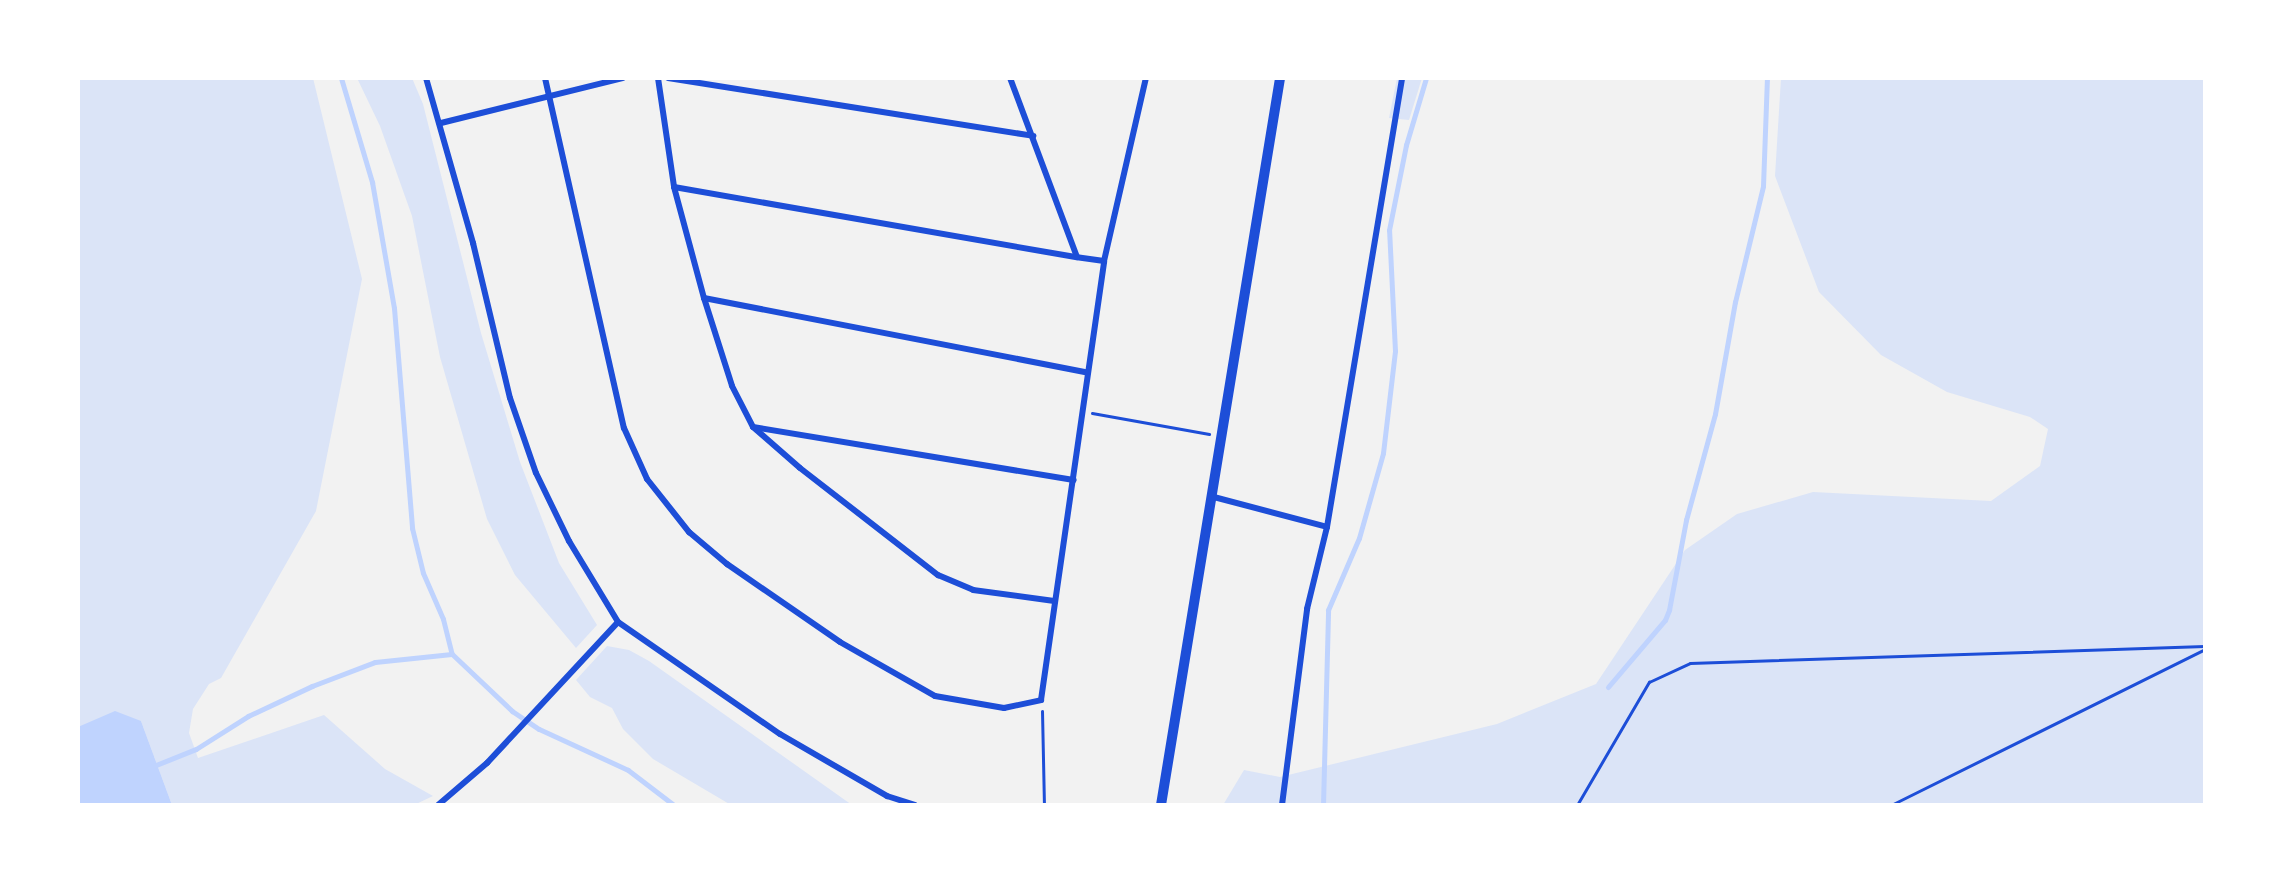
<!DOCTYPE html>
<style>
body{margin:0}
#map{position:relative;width:2283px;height:883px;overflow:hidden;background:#f2f2f2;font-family:Montserrat,sans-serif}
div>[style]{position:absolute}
.green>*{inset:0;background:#dbe4f7}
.water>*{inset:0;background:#bfd3fe}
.stream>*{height:5px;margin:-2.5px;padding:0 2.5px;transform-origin:2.5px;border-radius:2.5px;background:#bfd3fe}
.path>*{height:3px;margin:-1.5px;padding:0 1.5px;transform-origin:1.5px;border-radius:1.5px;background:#1d4ed8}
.minor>*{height:6px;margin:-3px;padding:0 3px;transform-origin:3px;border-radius:3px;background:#1d4ed8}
.tertiary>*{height:10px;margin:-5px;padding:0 5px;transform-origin:5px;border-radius:5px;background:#1d4ed8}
span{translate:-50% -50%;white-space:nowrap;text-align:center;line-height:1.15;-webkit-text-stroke:4.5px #fff;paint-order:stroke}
.frame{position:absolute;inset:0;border:80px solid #fff;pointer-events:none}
</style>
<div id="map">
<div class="green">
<div style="clip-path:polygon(78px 78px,313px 78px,362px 279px,316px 511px,221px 678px,209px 684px,193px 709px,189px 733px,198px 758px,324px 715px,385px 769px,433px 796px,414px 805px,172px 805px,141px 721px,78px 727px)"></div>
<div style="clip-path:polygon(357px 78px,412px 78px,423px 104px,481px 333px,520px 462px,559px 563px,597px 625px,576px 648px,515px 575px,487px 519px,440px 357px,412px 216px,380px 126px)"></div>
<div style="clip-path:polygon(1397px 78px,1422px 78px,1409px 120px,1389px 118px)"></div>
<div style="clip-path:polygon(1781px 78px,2205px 78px,2205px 805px,1223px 805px,1244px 770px,1280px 777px,1497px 724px,1596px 684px,1685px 550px,1737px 514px,1813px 492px,1991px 501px,2040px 466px,2048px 429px,2030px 417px,1947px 392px,1881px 355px,1819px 292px,1775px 176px)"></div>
<div style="clip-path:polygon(607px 646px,629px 650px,649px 661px,852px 805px,731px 805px,653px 759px,623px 729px,612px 708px,590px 697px,576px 680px)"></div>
</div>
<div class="water">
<div style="clip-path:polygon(115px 711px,141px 721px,172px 805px,78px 805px,78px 727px)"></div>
</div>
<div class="stream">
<div style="left:341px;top:78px;width:109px;rotate:73.4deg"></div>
<div style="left:372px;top:182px;width:128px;rotate:80.1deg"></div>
<div style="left:394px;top:308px;width:221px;rotate:85.3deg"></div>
<div style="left:412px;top:528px;width:46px;rotate:76.3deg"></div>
<div style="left:423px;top:573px;width:50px;rotate:66.5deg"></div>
<div style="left:443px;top:619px;width:36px;rotate:76deg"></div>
<div style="left:452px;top:654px;width:83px;rotate:43.5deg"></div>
<div style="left:512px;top:711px;width:32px;rotate:34deg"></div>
<div style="left:539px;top:729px;width:98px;rotate:24.7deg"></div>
<div style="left:628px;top:770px;width:58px;rotate:37.3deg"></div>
<div style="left:1608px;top:687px;width:88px;rotate:-49.6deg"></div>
<div style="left:1665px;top:620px;width:11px;rotate:-68deg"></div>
<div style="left:1669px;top:610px;width:92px;rotate:-79.3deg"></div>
<div style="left:1686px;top:520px;width:110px;rotate:-74.7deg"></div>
<div style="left:1715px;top:414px;width:114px;rotate:-79.9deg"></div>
<div style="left:1735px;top:302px;width:119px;rotate:-76.4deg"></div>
<div style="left:1763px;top:186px;width:108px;rotate:-87.9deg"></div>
<div style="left:151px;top:767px;width:48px;rotate:-21.8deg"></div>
<div style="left:196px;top:749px;width:62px;rotate:-32.4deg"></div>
<div style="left:248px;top:716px;width:71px;rotate:-25.1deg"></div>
<div style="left:312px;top:686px;width:67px;rotate:-20.9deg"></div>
<div style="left:375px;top:662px;width:77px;rotate:-5.9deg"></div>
<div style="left:1323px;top:805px;width:195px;rotate:-88.5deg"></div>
<div style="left:1328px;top:610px;width:78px;rotate:-66.7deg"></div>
<div style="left:1359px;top:538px;width:88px;rotate:-74.2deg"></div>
<div style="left:1383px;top:453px;width:103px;rotate:-83.3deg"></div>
<div style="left:1395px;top:351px;width:121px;rotate:-92.8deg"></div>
<div style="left:1389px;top:230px;width:87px;rotate:-78.7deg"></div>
<div style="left:1406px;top:145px;width:70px;rotate:-73.4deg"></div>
</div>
<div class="path">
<div style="left:1092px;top:413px;width:119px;rotate:10.2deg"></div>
<div style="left:1042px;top:711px;width:94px;rotate:88.8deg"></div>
<div style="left:1577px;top:805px;width:143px;rotate:-59.7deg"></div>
<div style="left:1649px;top:682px;width:45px;rotate:-24.9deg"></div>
<div style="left:1690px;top:663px;width:515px;rotate:-1.89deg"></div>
<div style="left:1891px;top:805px;width:351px;rotate:-26.4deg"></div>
</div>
<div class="minor">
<div style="left:426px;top:78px;width:172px;rotate:74.1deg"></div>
<div style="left:473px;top:243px;width:159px;rotate:76.6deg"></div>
<div style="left:510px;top:398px;width:79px;rotate:70.9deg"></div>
<div style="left:536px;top:473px;width:76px;rotate:64.1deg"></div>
<div style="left:569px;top:541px;width:95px;rotate:58.8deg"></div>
<div style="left:618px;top:622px;width:197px;rotate:34.7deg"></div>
<div style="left:780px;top:734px;width:124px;rotate:30.1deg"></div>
<div style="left:887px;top:796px;width:29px;rotate:18deg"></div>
<div style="left:545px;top:78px;width:359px;rotate:77.3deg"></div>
<div style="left:624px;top:428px;width:56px;rotate:65.7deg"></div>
<div style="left:647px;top:479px;width:68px;rotate:51.6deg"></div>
<div style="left:689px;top:532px;width:50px;rotate:40.1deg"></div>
<div style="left:727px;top:564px;width:137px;rotate:34.6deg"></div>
<div style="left:840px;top:642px;width:109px;rotate:29.6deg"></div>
<div style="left:935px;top:696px;width:70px;rotate:9.9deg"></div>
<div style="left:1004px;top:708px;width:38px;rotate:-12deg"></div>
<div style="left:1041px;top:700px;width:443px;rotate:-81.8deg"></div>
<div style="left:1104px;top:261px;width:27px;rotate:-172deg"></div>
<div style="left:1077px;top:257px;width:191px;rotate:-110.5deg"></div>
<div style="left:658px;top:78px;width:110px;rotate:81.6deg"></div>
<div style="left:674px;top:187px;width:115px;rotate:74.9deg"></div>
<div style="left:704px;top:298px;width:92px;rotate:72.3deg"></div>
<div style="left:732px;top:386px;width:46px;rotate:62.9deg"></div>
<div style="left:753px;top:427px;width:62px;rotate:41.1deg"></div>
<div style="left:800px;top:468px;width:175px;rotate:37.8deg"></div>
<div style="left:938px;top:575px;width:38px;rotate:23deg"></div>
<div style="left:973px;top:590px;width:82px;rotate:7.7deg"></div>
<div style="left:668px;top:78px;width:370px;rotate:9deg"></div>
<div style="left:441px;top:123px;width:187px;rotate:-13.9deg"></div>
<div style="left:674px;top:187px;width:409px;rotate:9.9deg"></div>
<div style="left:1104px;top:261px;width:188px;rotate:-77.1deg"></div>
<div style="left:704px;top:298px;width:389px;rotate:11deg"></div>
<div style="left:753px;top:427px;width:325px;rotate:9.4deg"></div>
<div style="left:1210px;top:496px;width:121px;rotate:14.8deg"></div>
<div style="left:438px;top:805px;width:65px;rotate:-40.6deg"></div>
<div style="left:487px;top:763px;width:192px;rotate:-47.1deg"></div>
<div style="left:1282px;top:805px;width:198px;rotate:-82.7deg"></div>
<div style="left:1307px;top:609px;width:84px;rotate:-76.3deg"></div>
<div style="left:1327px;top:527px;width:455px;rotate:-80.5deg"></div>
</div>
<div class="tertiary">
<div style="left:1161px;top:805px;width:737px;rotate:-80.7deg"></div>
</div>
<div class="frame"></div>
</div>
